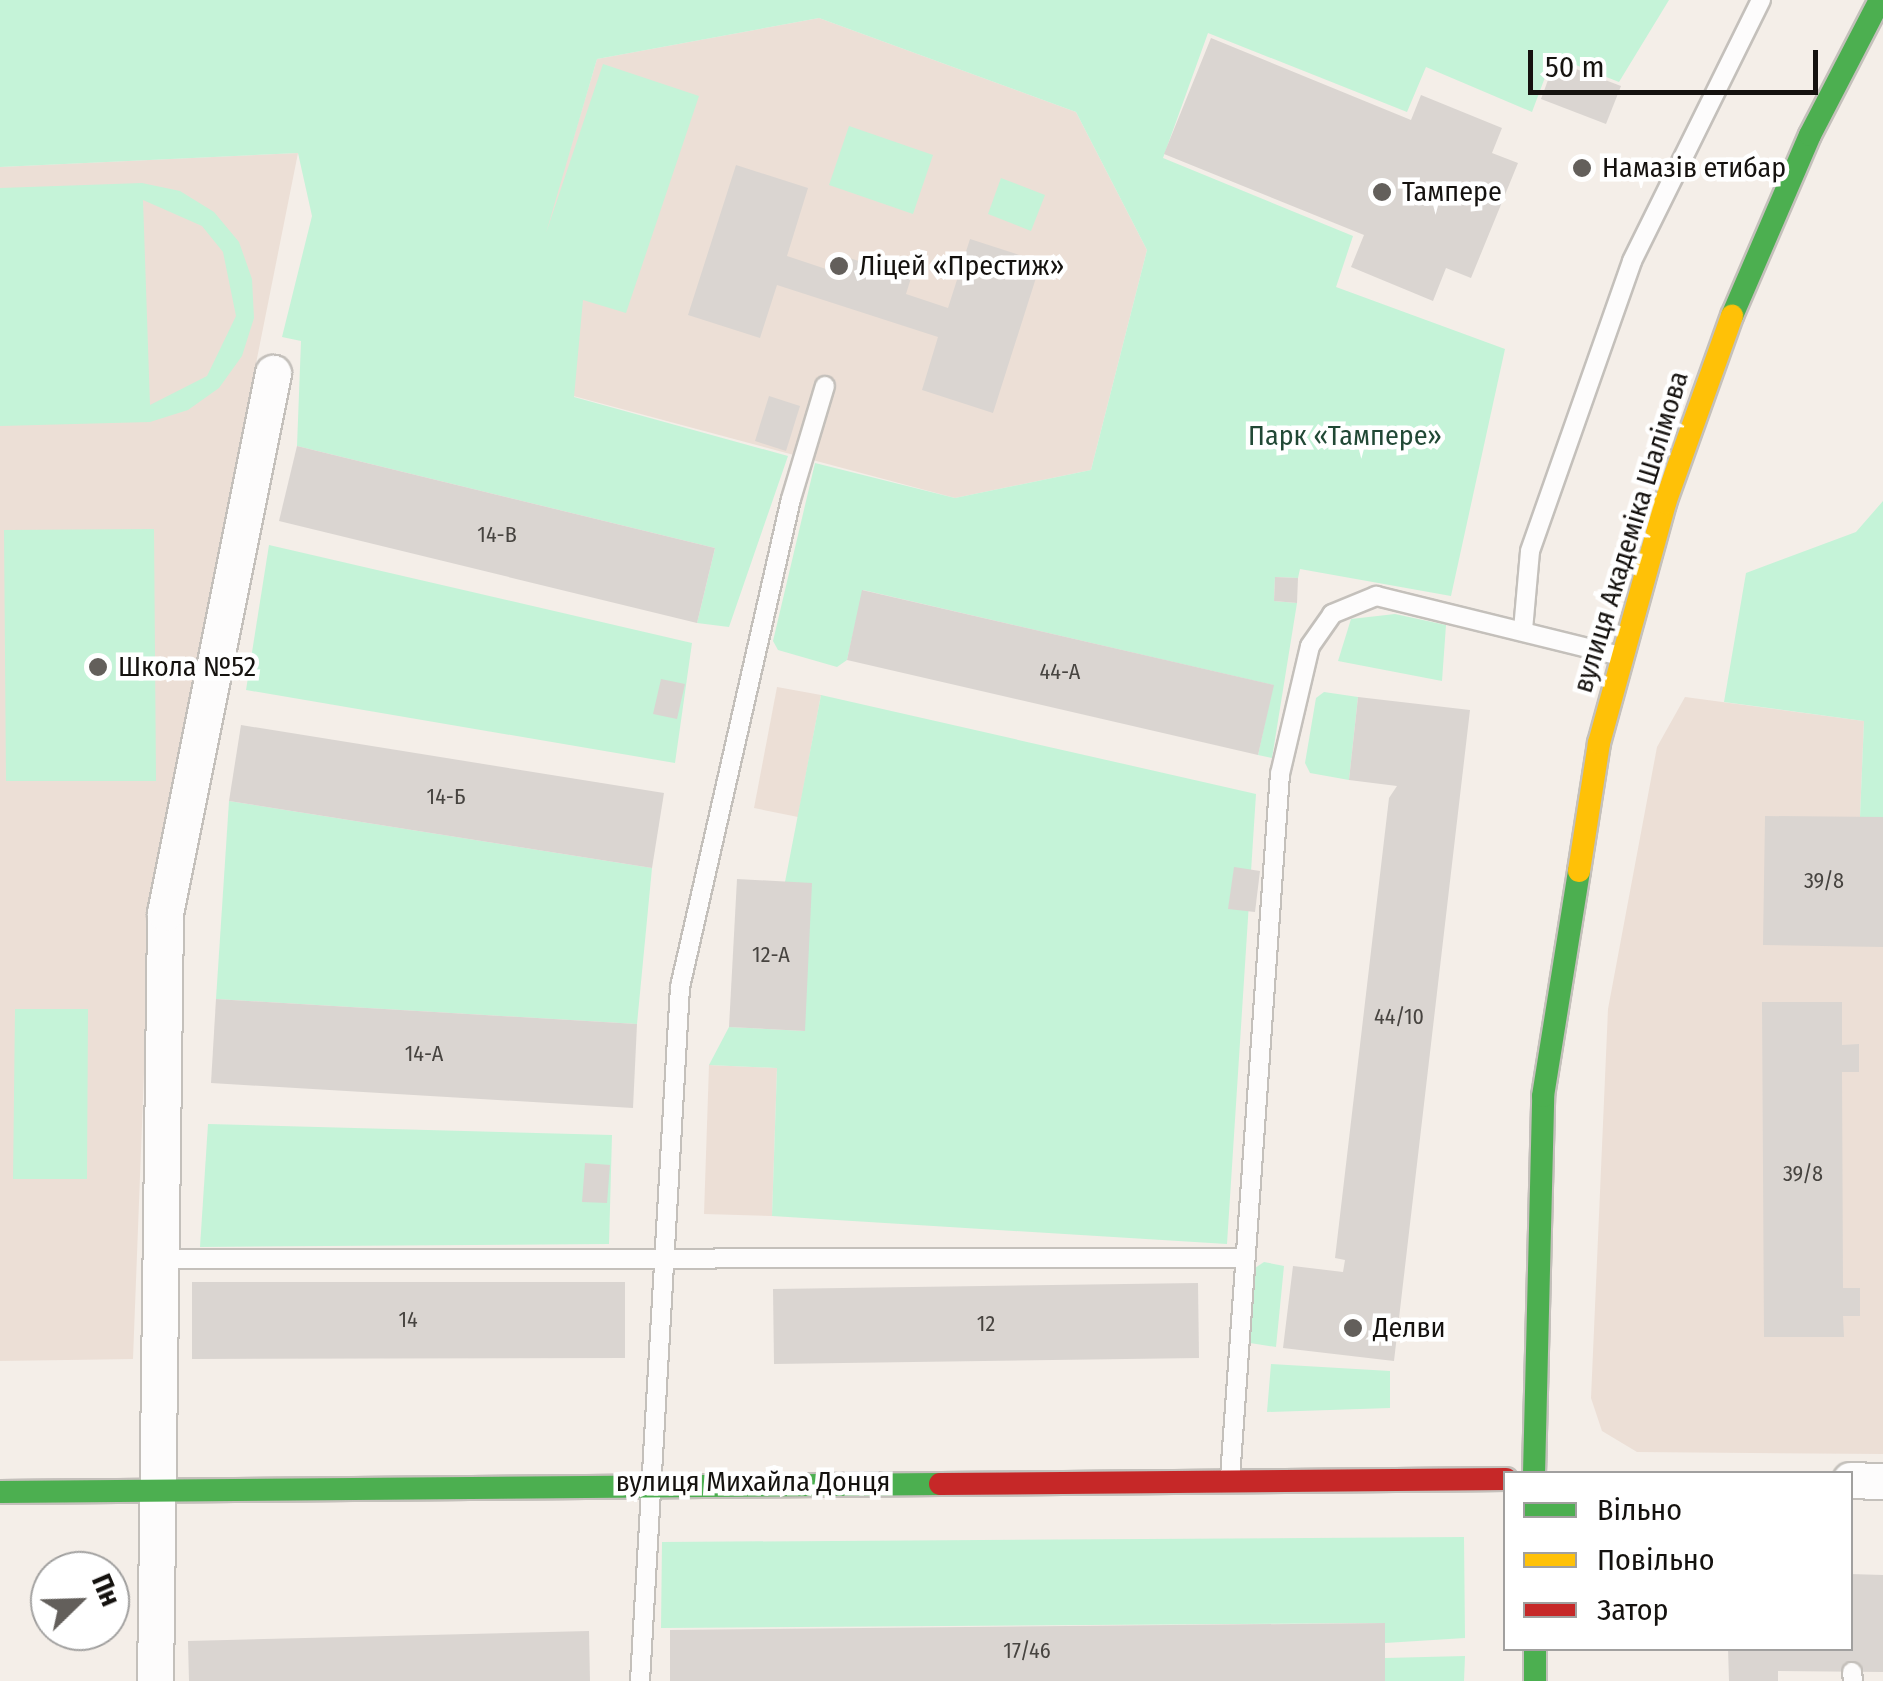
<!DOCTYPE html>
<meta charset="utf-8">
<style>
body{margin:0}
#map{position:relative;width:1883px;height:1681px;overflow:hidden;background:#f4eee8;font-family:"Fira Sans Condensed",sans-serif}
div>[style]{position:absolute}
.built>*{inset:0;background:#ecdfd6}
.green>*{inset:0;background:#c5f3d8}
.building>*{inset:0;background:#dad5d1}
.roads{filter:drop-shadow(2px 0 #c4c0bb) drop-shadow(-2px 0 #c4c0bb) drop-shadow(0 2px #c4c0bb) drop-shadow(0 -2px #c4c0bb)}
.lane>*{height:18px;margin:-9px;padding:0 9px;transform-origin:9px;border-radius:9px;background:#fdfcfc}
.street>*{height:35px;margin:-17.5px;padding:0 17.5px;transform-origin:17.5px;border-radius:17.5px;background:#fdfcfc}
.fast>*{height:22px;margin:-11px;padding:0 11px;transform-origin:11px;border-radius:11px;background:#4caf50}
.slow>*{height:22px;margin:-11px;padding:0 11px;transform-origin:11px;border-radius:11px;background:#ffc107}
.jam>*{height:22px;margin:-11px;padding:0 11px;transform-origin:11px;border-radius:11px;background:#c62828}
.dots>*{width:28px;height:28px;translate:-50% -50%;box-sizing:border-box;border:5px solid #fff;border-radius:50%}
span{translate:-50% -50%;white-space:nowrap;text-align:center;line-height:1.15;-webkit-text-stroke:9px #fff;paint-order:stroke}
.number-label{font-size:22px;color:#474440}
.number-label span{-webkit-text-stroke-width:0}
.poi-label{font-size:28px;color:#15120f}
.left{translate:0 -50%;text-align:left}
.park-label{font-size:28px;color:#214835}
.street-label{font-size:28px;color:#15120f}
.legend{position:absolute;left:1503px;top:1471px;width:350px;height:180px;box-sizing:border-box;background:#fff;border:2px solid #a1a09f;margin:0;padding:12px 18px;list-style:none;font-size:30px;color:#15120f}
.legend li{display:flex;align-items:center;gap:20px;height:50px}
.legend b{width:50px;border:2px solid #a1a09f}
.north{position:absolute;left:30px;top:1551px;width:100px;height:100px;box-sizing:border-box;background:#fff;border:2px solid #a1a09f;border-radius:50%;rotate:67deg;font-size:28px;font-weight:700;line-height:40px;text-align:center;color:#15120f}
.north::after{content:'';display:block;margin:auto;width:35px;height:45px;background:#635f5b;clip-path:polygon(50% 0,100% 100%,50% 72%,0 100%)}
.scale{position:absolute;left:1528px;top:50px;width:290px;height:45px;box-sizing:border-box;border:5px solid #15120f;border-top:0;padding-left:12px;font-size:30px;line-height:35px;white-space:nowrap;color:#15120f;-webkit-text-stroke:8px #fff;paint-order:stroke}
</style>
<div id="map">
<div class="built">
<div style="clip-path:polygon(819px 18px,1076px 112px,1147px 250px,1091px 470px,955px 498px,502px 377px,597px 59px)"></div>
<div style="clip-path:polygon(298px 153px,151px 890px,133px 1359px,0 1361px,0 167px)"></div>
<div style="clip-path:polygon(777px 687px,821px 695px,798px 817px,754px 808px)"></div>
<div style="clip-path:polygon(1685px 697px,1864px 721px,1860px 816px,1883px 817px,1883px 1454px,1637px 1452px,1602px 1431px,1591px 1398px,1608px 1009px,1657px 747px)"></div>
<div style="clip-path:polygon(709px 1065px,777px 1068px,772px 1216px,704px 1214px)"></div>
</div>
<div class="green">
<div style="clip-path:polygon(0 0,1669px 0,1619px 82px,1553px 56px,1532px 112px,1426px 67px,1407px 112px,1208px 33px,1163px 158px,1353px 236px,1336px 287px,1505px 349px,1451px 596px,1300px 569px,1298px 578px,1275px 577px,1274px 601px,1297px 603px,1272px 758px,1258px 755px,1273px 685px,863px 590px,847px 660px,837px 667px,778px 650px,773px 641px,815px 463px,955px 498px,1091px 470px,1147px 250px,1076px 112px,819px 18px,597px 59px,546px 233px,603px 64px,699px 96px,626px 313px,583px 300px,574px 397px,788px 456px,729px 627px,697px 623px,715px 548px,297px 446px,301px 341px,282px 337px,312px 216px,298px 153px,0 167px)"></div>
<div style="clip-path:polygon(849px 126px,933px 155px,913px 214px,829px 185px)"></div>
<div style="clip-path:polygon(1001px 178px,1045px 195px,1031px 231px,988px 214px)"></div>
<div style="clip-path:polygon(evenodd,142px 183px,180px 191px,214px 212px,239px 242px,252px 279px,254px 318px,242px 356px,219px 388px,188px 410px,150px 422px,0 426px,0 188px,142px 183px,143px 200px,202px 226px,223px 252px,236px 316px,207px 376px,150px 405px,143px 200px)"></div>
<div style="clip-path:polygon(1883px 501px,1883px 817px,1860px 817px,1864px 721px,1724px 702px,1746px 573px,1856px 532px)"></div>
<div style="clip-path:polygon(154px 529px,156px 781px,6px 781px,4px 530px)"></div>
<div style="clip-path:polygon(269px 545px,692px 643px,675px 763px,246px 690px)"></div>
<div style="clip-path:polygon(1395px 614px,1446px 625px,1442px 681px,1338px 661px,1351px 619px)"></div>
<div style="clip-path:polygon(1324px 692px,1358px 697px,1349px 780px,1310px 773px,1305px 763px,1316px 698px)"></div>
<div style="clip-path:polygon(821px 695px,1256px 794px,1227px 1244px,772px 1216px,777px 1068px,709px 1065px,729px 1027px,805px 1031px,785px 882px)"></div>
<div style="clip-path:polygon(229px 801px,652px 868px,637px 1024px,216px 999px)"></div>
<div style="clip-path:polygon(15px 1009px,88px 1009px,87px 1179px,13px 1179px)"></div>
<div style="clip-path:polygon(208px 1124px,612px 1135px,609px 1244px,200px 1247px)"></div>
<div style="clip-path:polygon(1264px 1262px,1284px 1266px,1276px 1347px,1250px 1343px,1244px 1332px,1255px 1268px)"></div>
<div style="clip-path:polygon(1271px 1364px,1390px 1371px,1390px 1408px,1267px 1412px)"></div>
<div style="clip-path:polygon(1464px 1537px,1465px 1638px,1385px 1643px,1384px 1623px,661px 1628px,662px 1542px)"></div>
<div style="clip-path:polygon(1465px 1656px,1464px 1681px,1385px 1681px,1385px 1658px)"></div>
</div>
<div class="building">
<div style="clip-path:polygon(1211px 38px,1411px 120px,1421px 95px,1502px 128px,1492px 153px,1518px 163px,1471px 278px,1446px 268px,1433px 301px,1351px 267px,1364px 235px,1164px 154px)"></div>
<div style="clip-path:polygon(1555px 61px,1621px 86px,1606px 124px,1541px 99px)"></div>
<div style="clip-path:polygon(736px 165px,808px 188px,787px 256px,829px 270px,834px 253px,911px 278px,906px 294px,948px 308px,970px 239px,1041px 262px,993px 413px,922px 390px,938px 337px,777px 285px,760px 338px,688px 315px)"></div>
<div style="clip-path:polygon(769px 396px,800px 406px,786px 451px,755px 441px)"></div>
<div style="clip-path:polygon(297px 446px,715px 548px,697px 623px,279px 521px)"></div>
<div style="clip-path:polygon(1275px 577px,1298px 578px,1297px 603px,1274px 601px)"></div>
<div style="clip-path:polygon(862px 590px,1274px 685px,1258px 755px,847px 660px)"></div>
<div style="clip-path:polygon(661px 679px,685px 684px,677px 719px,653px 714px)"></div>
<div style="clip-path:polygon(1358px 697px,1470px 710px,1394px 1361px,1283px 1348px,1293px 1266px,1343px 1272px,1345px 1260px,1335px 1258px,1389px 798px,1397px 786px,1349px 780px)"></div>
<div style="clip-path:polygon(241px 725px,664px 793px,652px 868px,229px 801px)"></div>
<div style="clip-path:polygon(1765px 816px,1883px 817px,1883px 947px,1763px 945px)"></div>
<div style="clip-path:polygon(1234px 867px,1260px 871px,1255px 912px,1228px 909px)"></div>
<div style="clip-path:polygon(737px 879px,812px 883px,805px 1031px,729px 1027px)"></div>
<div style="clip-path:polygon(216px 999px,637px 1024px,633px 1108px,211px 1083px)"></div>
<div style="clip-path:polygon(1762px 1002px,1842px 1002px,1842px 1045px,1859px 1044px,1859px 1072px,1842px 1072px,1843px 1288px,1860px 1288px,1860px 1316px,1843px 1316px,1844px 1337px,1764px 1337px)"></div>
<div style="clip-path:polygon(585px 1163px,610px 1165px,607px 1203px,582px 1202px)"></div>
<div style="clip-path:polygon(192px 1282px,625px 1282px,625px 1358px,192px 1359px)"></div>
<div style="clip-path:polygon(1198px 1283px,1199px 1358px,774px 1364px,773px 1289px)"></div>
<div style="clip-path:polygon(1850px 1574px,1883px 1575px,1883px 1672px,1778px 1671px,1778px 1681px,1729px 1681px,1728px 1648px,1850px 1648px)"></div>
<div style="clip-path:polygon(1385px 1623px,1385px 1681px,670px 1681px,670px 1630px)"></div>
<div style="clip-path:polygon(589px 1631px,590px 1681px,189px 1681px,188px 1641px)"></div>
</div>
<div class="roads">
<div class="lane">
<div style="left:1523px;top:630px;width:79px;rotate:-84.9deg"></div>
<div style="left:1530px;top:551px;width:307px;rotate:-70.6deg"></div>
<div style="left:1632px;top:261px;width:291px;rotate:-63.7deg"></div>
<div style="left:158px;top:1259px;width:1083px;rotate:-0.05deg"></div>
<div style="left:1230px;top:1478px;width:706px;rotate:-85.94deg"></div>
<div style="left:1280px;top:774px;width:131px;rotate:-76.8deg"></div>
<div style="left:1310px;top:646px;width:39px;rotate:-55deg"></div>
<div style="left:1332px;top:614px;width:48px;rotate:-22.2deg"></div>
<div style="left:1376px;top:596px;width:251px;rotate:13.8deg"></div>
<div style="left:1852px;top:1672px;width:9px;rotate:84deg"></div>
<div style="left:640px;top:1681px;width:695px;rotate:-86.7deg"></div>
<div style="left:680px;top:987px;width:500px;rotate:-77.19deg"></div>
<div style="left:791px;top:499px;width:118px;rotate:-73.3deg"></div>
</div>
<div class="street">
<div style="left:1850px;top:1480px;width:33px;rotate:2deg"></div>
<div style="left:155px;top:1681px;width:768px;rotate:-89.25deg"></div>
<div style="left:165px;top:913px;width:551px;rotate:-78.69deg"></div>
</div>
<div class="fast">
<div style="left:1732px;top:316px;width:197px;rotate:-66.7deg"></div>
<div style="left:1810px;top:135px;width:152px;rotate:-62.6deg"></div>
<div style="left:1534px;top:1474px;width:378px;rotate:-88.6deg"></div>
<div style="left:1543px;top:1096px;width:228px;rotate:-80.9deg"></div>
<div style="left:0;top:1492px;width:940px;rotate:-0.49deg"></div>
<div style="left:1535px;top:1648px;width:33px;rotate:90deg"></div>
</div>
<div class="slow">
<div style="left:1579px;top:871px;width:130px;rotate:-81.1deg"></div>
<div style="left:1599px;top:743px;width:249px;rotate:-74.6deg"></div>
<div style="left:1665px;top:503px;width:199px;rotate:-70.3deg"></div>
</div>
<div class="jam">
<div style="left:940px;top:1484px;width:566px;rotate:-0.51deg"></div>
</div>
</div>
<div class="dots">
<div style="left:1582px;top:168px;background:#635f5b"></div>
<div style="left:1382px;top:192px;background:#635f5b"></div>
<div style="left:839px;top:266px;background:#635f5b"></div>
<div style="left:98px;top:667px;background:#635f5b"></div>
<div style="left:1353px;top:1328px;background:#635f5b"></div>
</div>
<div class="number-label">
<span style="left:497px;top:535px">14-В</span>
<span style="left:1060px;top:672px">44-А</span>
<span style="left:446px;top:797px">14-Б</span>
<span style="left:1824px;top:881px">39/8</span>
<span style="left:771px;top:955px">12-А</span>
<span style="left:1399px;top:1017px">44/10</span>
<span style="left:424px;top:1054px">14-А</span>
<span style="left:1803px;top:1174px">39/8</span>
<span style="left:408px;top:1320px">14</span>
<span style="left:986px;top:1324px">12</span>
<span style="left:1027px;top:1651px">17/46</span>
</div>
<div class="poi-label">
<span class="left" style="left:1602px;top:168px">Намазів етибар</span>
<span class="left" style="left:1402px;top:192px">Тампере</span>
<span class="left" style="left:859px;top:266px">Ліцей «Престиж»</span>
<span class="left" style="left:118px;top:667px">Школа №52</span>
<span class="left" style="left:1373px;top:1328px">Делви</span>
</div>
<div class="park-label">
<span style="left:1345px;top:436px">Парк «Тампере»</span>
</div>
<div class="street-label">
<span style="left:1631px;top:532px;rotate:-73deg">вулиця Академіка Шалімова</span>
<span style="left:753px;top:1482px">вулиця Михайла Донця</span>
</div>
<ul class="legend">
<li><b style="height:12px;background:#4caf50"></b>Вільно</li>
<li><b style="height:12px;background:#ffc107"></b>Повільно</li>
<li><b style="height:12px;background:#c62828"></b>Затор</li>
</ul>
<div class="north">Пн</div>
<div class="scale">50 m</div>
</div>
